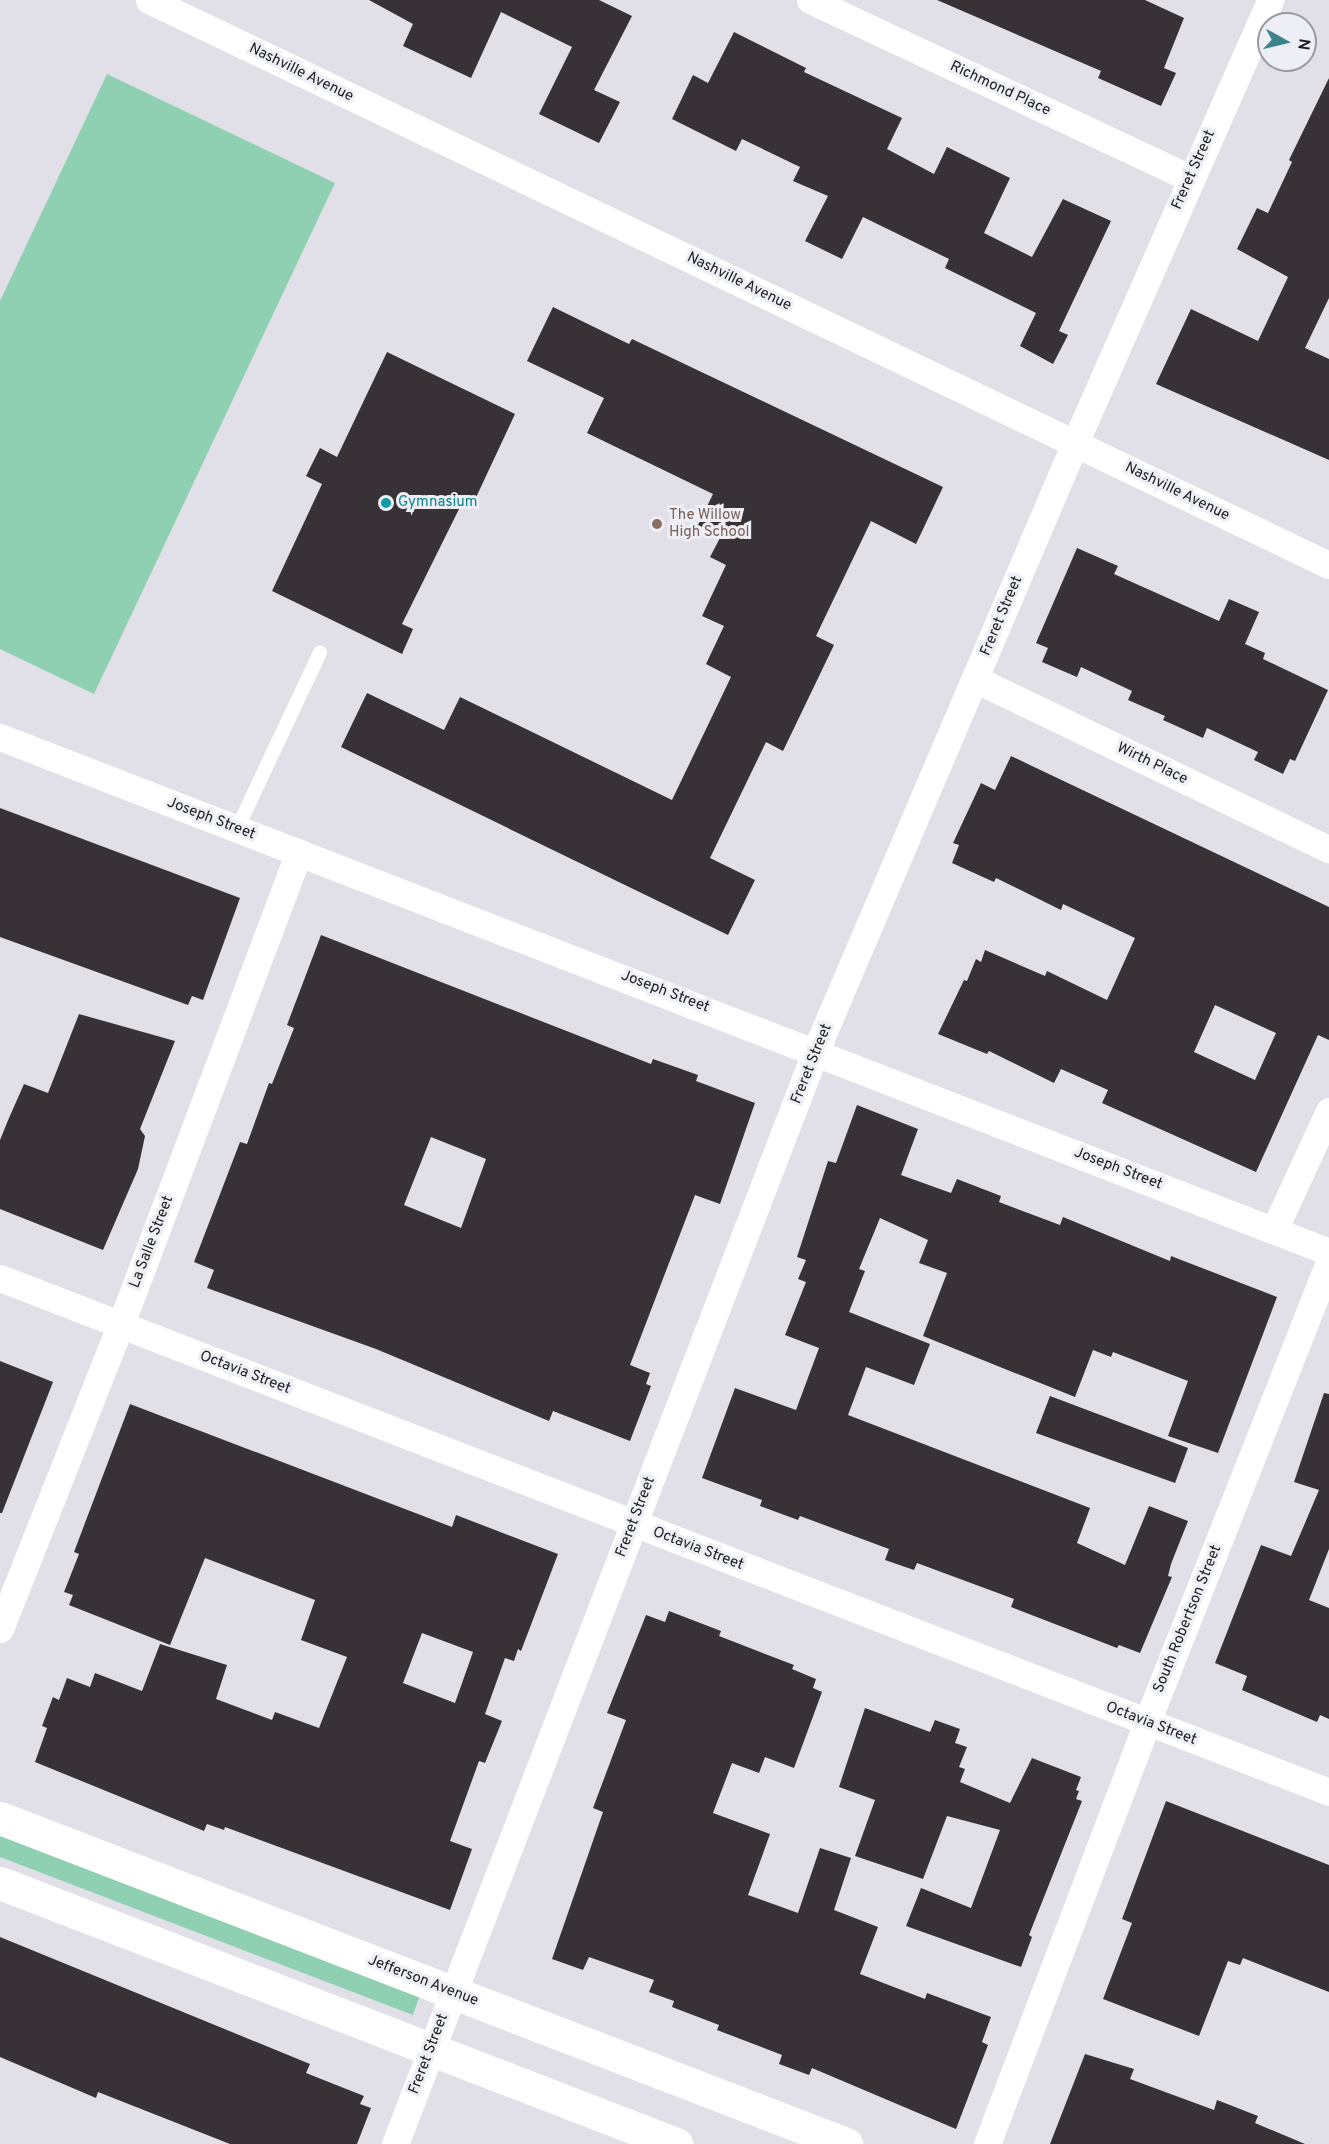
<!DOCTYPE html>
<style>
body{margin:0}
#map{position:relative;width:1329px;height:2144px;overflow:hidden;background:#e1e0e9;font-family:Overpass,sans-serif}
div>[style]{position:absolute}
.green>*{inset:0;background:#90d0b2}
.building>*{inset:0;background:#383236}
.service>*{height:14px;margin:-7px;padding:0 7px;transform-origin:7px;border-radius:7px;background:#fff}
.minor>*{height:27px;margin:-13.5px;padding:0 13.5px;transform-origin:13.5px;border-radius:13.5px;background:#fff}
.tertiary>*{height:33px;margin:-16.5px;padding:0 16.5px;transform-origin:16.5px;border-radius:16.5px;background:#fff}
.dots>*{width:16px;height:16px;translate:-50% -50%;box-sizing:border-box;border:3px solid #eeeef6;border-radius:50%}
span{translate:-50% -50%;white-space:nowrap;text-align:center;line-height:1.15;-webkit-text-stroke:6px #eeeef6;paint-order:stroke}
.street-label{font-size:15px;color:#1d1d20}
.culture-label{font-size:15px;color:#0d838f}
.left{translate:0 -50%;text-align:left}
.education-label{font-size:15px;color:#785e54}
.north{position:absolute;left:1257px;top:12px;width:60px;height:60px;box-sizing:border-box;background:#eeeef6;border:2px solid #9a9aa0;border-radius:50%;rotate:98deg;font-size:16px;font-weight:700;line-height:24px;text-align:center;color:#1d1d20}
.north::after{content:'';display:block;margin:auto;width:21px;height:27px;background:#3c848a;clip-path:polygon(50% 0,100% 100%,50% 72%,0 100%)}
</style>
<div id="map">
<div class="green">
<div style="clip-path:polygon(107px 74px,335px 183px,94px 694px,0 649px,0 301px)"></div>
<div style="clip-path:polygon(0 1833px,420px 1995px,413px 2015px,0 1857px)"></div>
</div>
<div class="building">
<div style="clip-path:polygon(369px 0,599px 0,632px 16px,594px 90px,620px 102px,599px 143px,539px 114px,572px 47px,501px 12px,471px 78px,403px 46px,413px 24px)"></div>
<div style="clip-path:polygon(937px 0,1145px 0,1184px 18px,1164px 68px,1176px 73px,1161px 106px,1098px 78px,1101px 71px)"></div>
<div style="clip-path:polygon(734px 32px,806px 68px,804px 72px,902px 118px,887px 149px,934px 174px,947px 147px,1010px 178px,984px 233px,1032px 257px,1063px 199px,1111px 221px,1059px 331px,1068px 335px,1053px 364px,1020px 346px,1036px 313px,945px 268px,949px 259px,863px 217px,842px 259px,805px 241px,828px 196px,793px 181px,800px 167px,742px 139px,736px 151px,672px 119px,693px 75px,708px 83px)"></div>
<div style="clip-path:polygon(1329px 78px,1329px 298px,1305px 348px,1329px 359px,1329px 460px,1156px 384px,1191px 309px,1258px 341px,1288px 277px,1237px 249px,1257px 208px,1268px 213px,1292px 162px,1289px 160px)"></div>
<div style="clip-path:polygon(553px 307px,629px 344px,632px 339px,943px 487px,916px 544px,871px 521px,816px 636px,834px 645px,783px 751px,766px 742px,710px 858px,755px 880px,728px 935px,341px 747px,367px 693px,444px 730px,460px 697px,672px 800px,731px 677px,706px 664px,724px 626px,702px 616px,726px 565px,710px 557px,721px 536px,698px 525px,713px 494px,587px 433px,604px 398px,527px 361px)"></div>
<div style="clip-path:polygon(387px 352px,515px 414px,472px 506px,463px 501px,402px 624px,413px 629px,402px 654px,272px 591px,322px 484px,306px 476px,320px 448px,337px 457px)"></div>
<div style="clip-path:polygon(1077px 548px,1118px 566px,1114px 574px,1219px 621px,1229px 599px,1259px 612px,1245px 644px,1265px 653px,1263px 659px,1328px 690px,1295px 761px,1290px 759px,1283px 774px,1254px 760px,1258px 752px,1207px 728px,1203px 738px,1163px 720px,1165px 716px,1128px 700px,1132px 691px,1081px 667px,1077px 677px,1042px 662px,1048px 648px,1036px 643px)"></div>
<div style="clip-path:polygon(evenodd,1011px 756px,1329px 907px,1329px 1040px,1318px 1035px,1256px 1172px,1102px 1103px,1108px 1090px,1061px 1069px,1054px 1083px,989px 1051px,987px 1054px,938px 1034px,964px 980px,967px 981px,976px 959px,981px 962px,985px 950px,1045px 976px,1047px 971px,1107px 1000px,1135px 938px,1063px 904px,1061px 910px,996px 878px,994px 882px,952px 863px,959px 845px,953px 843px,981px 783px,995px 790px,1011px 756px,1215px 1005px,1276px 1033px,1255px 1080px,1194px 1052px,1215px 1005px)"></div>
<div style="clip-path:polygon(0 808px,240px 898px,203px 1000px,192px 996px,188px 1005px,0 937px)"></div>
<div style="clip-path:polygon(evenodd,321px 935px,651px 1064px,653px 1059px,698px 1075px,696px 1081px,755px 1103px,720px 1204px,695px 1195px,630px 1365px,650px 1373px,646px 1384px,651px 1386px,630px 1441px,553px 1411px,549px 1421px,376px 1349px,207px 1288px,214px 1270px,194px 1262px,240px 1142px,247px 1144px,269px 1083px,272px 1084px,294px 1028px,287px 1025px,321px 935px,431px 1137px,486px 1159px,461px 1228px,404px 1205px,431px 1137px)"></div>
<div style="clip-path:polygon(79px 1014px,175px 1041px,140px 1129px,145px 1136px,138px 1169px,103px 1250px,0 1209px,0 1140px,9px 1118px,24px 1084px,48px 1093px)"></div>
<div style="clip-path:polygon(857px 1105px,918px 1129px,901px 1175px,951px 1193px,957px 1179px,1001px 1196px,999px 1202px,1060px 1225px,1063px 1217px,1170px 1261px,1171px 1256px,1277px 1297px,1218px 1453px,1168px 1436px,1188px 1381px,1113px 1352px,1111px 1357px,1093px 1350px,1075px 1397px,923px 1336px,947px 1273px,919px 1263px,928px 1240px,880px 1218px,859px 1269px,865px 1271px,849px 1312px,930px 1344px,914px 1385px,866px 1367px,848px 1415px,1090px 1508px,1077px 1543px,1125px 1565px,1149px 1506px,1188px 1521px,1171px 1564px,1168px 1576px,1172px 1577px,1140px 1653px,1119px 1645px,1117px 1648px,1011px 1607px,1014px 1599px,917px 1563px,914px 1570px,885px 1560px,889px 1549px,800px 1516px,798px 1520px,760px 1506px,762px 1500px,702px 1478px,735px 1388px,796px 1410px,819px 1348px,785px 1335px,806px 1282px,798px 1279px,806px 1260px,797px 1257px,828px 1161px,836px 1163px)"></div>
<div style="clip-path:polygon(0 1361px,53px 1382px,2px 1513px,0 1513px)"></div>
<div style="clip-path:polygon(1324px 1393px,1329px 1394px,1329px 1549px,1309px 1600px,1329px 1608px,1329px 1719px,1320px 1715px,1317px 1722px,1242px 1690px,1247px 1676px,1215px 1663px,1261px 1545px,1291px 1556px,1319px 1490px,1294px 1482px)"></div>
<div style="clip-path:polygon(1050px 1396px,1188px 1448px,1175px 1483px,1036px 1433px)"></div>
<div style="clip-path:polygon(evenodd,130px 1404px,452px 1527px,456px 1515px,558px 1554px,521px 1651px,518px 1649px,514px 1661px,505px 1658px,485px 1714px,502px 1721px,485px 1763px,479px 1761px,450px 1841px,472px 1849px,450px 1910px,225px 1827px,224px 1830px,207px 1824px,204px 1831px,35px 1762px,47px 1728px,42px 1726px,53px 1697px,59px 1700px,67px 1678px,90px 1687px,95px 1673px,142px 1691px,160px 1644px,227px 1665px,216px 1699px,272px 1720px,275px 1712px,319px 1728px,347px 1657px,301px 1640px,315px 1600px,205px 1558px,170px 1645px,69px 1605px,73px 1595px,64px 1592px,79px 1554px,74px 1552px,130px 1404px,422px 1633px,473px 1652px,455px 1703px,403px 1683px,422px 1633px)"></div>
<div style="clip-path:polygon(669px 1611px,721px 1631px,719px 1636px,794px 1665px,792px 1669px,816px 1679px,813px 1688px,822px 1692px,794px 1768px,765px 1757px,759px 1773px,732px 1763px,713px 1813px,770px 1834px,748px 1895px,798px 1913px,820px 1848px,851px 1858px,834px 1910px,878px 1927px,860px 1974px,925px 1999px,927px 1993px,991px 2017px,982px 2042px,988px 2045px,956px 2129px,812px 2068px,809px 2075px,779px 2064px,782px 2055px,717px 2030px,719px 2025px,672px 2007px,674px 2001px,649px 1992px,654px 1980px,589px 1957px,583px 1970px,552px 1959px,603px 1812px,593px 1808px,626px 1720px,607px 1713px,646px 1615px,665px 1622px)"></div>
<div style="clip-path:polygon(865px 1708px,930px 1732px,935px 1720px,960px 1729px,955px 1743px,967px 1747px,959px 1767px,965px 1769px,960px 1782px,1010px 1803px,1032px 1758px,1081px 1777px,1076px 1790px,1079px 1791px,1076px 1799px,1082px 1801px,1029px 1935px,1032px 1937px,1021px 1967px,906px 1926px,921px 1888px,971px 1908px,1000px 1830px,947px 1816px,923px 1879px,855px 1856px,875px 1800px,839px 1787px)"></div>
<div style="clip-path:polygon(1166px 1801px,1329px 1865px,1329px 1992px,1243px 1958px,1240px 1965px,1228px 1961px,1199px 2036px,1103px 1999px,1132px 1923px,1122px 1919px)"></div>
<div style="clip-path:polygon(0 1937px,310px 2064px,306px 2073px,364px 2096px,360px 2104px,371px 2108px,357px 2144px,230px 2144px,98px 2092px,96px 2098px,0 2057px)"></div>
<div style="clip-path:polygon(1085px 2054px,1134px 2069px,1130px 2079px,1214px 2110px,1217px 2100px,1258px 2116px,1255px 2123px,1305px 2144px,1050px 2144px)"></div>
</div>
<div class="service">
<div style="left:237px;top:829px;width:195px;rotate:-64.8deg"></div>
</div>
<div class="minor">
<div style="left:149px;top:0;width:1308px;rotate:25.59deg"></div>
<div style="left:810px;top:0;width:420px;rotate:25.1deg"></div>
<div style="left:975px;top:679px;width:393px;rotate:25.7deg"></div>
<div style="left:0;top:737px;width:1425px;rotate:21.18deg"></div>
<div style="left:1274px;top:1230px;width:131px;rotate:-65.2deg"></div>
<div style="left:0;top:1278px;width:1425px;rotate:21.14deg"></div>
<div style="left:0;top:1629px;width:328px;rotate:-68.4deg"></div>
<div style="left:121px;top:1324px;width:504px;rotate:-69.34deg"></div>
<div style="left:395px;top:2144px;width:1172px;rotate:-68.95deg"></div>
<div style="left:816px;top:1050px;width:660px;rotate:-66.89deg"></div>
<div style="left:1075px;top:443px;width:484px;rotate:-66.2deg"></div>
<div style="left:987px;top:2144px;width:451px;rotate:-69.2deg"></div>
<div style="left:1147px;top:1722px;width:494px;rotate:-68.4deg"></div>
</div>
<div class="tertiary">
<div style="left:0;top:1818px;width:907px;rotate:21.07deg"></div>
<div style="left:0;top:1883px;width:725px;rotate:21.11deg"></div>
</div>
<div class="dots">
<div style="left:386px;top:503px;background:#0f9aa8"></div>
<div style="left:657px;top:524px;background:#8d6e63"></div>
</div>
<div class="street-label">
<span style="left:301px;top:73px;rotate:26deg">Nashville Avenue</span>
<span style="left:1000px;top:89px;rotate:25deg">Richmond Place</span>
<span style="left:1194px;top:170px;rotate:-66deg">Freret Street</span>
<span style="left:739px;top:282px;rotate:26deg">Nashville Avenue</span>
<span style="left:1177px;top:492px;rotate:26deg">Nashville Avenue</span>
<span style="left:1002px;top:616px;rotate:-67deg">Freret Street</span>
<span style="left:1152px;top:764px;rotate:26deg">Wirth Place</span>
<span style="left:211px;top:819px;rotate:21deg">Joseph Street</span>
<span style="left:665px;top:992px;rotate:21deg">Joseph Street</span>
<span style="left:812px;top:1064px;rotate:-68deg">Freret Street</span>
<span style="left:1118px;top:1169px;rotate:21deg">Joseph Street</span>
<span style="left:152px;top:1242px;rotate:-69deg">La Salle Street</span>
<span style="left:245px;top:1373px;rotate:21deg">Octavia Street</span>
<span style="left:636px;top:1517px;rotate:-69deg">Freret Street</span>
<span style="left:698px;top:1549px;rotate:21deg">Octavia Street</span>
<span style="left:1188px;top:1619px;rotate:-68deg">South Robertson Street</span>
<span style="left:1151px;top:1724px;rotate:21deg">Octavia Street</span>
<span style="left:423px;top:1981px;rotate:21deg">Jefferson Avenue</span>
<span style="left:429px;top:2054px;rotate:-69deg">Freret Street</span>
</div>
<div class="culture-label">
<span class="left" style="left:398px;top:503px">Gymnasium</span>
</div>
<div class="education-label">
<span class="left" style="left:669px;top:524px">The Willow<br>High School</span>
</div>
<div class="north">N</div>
</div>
